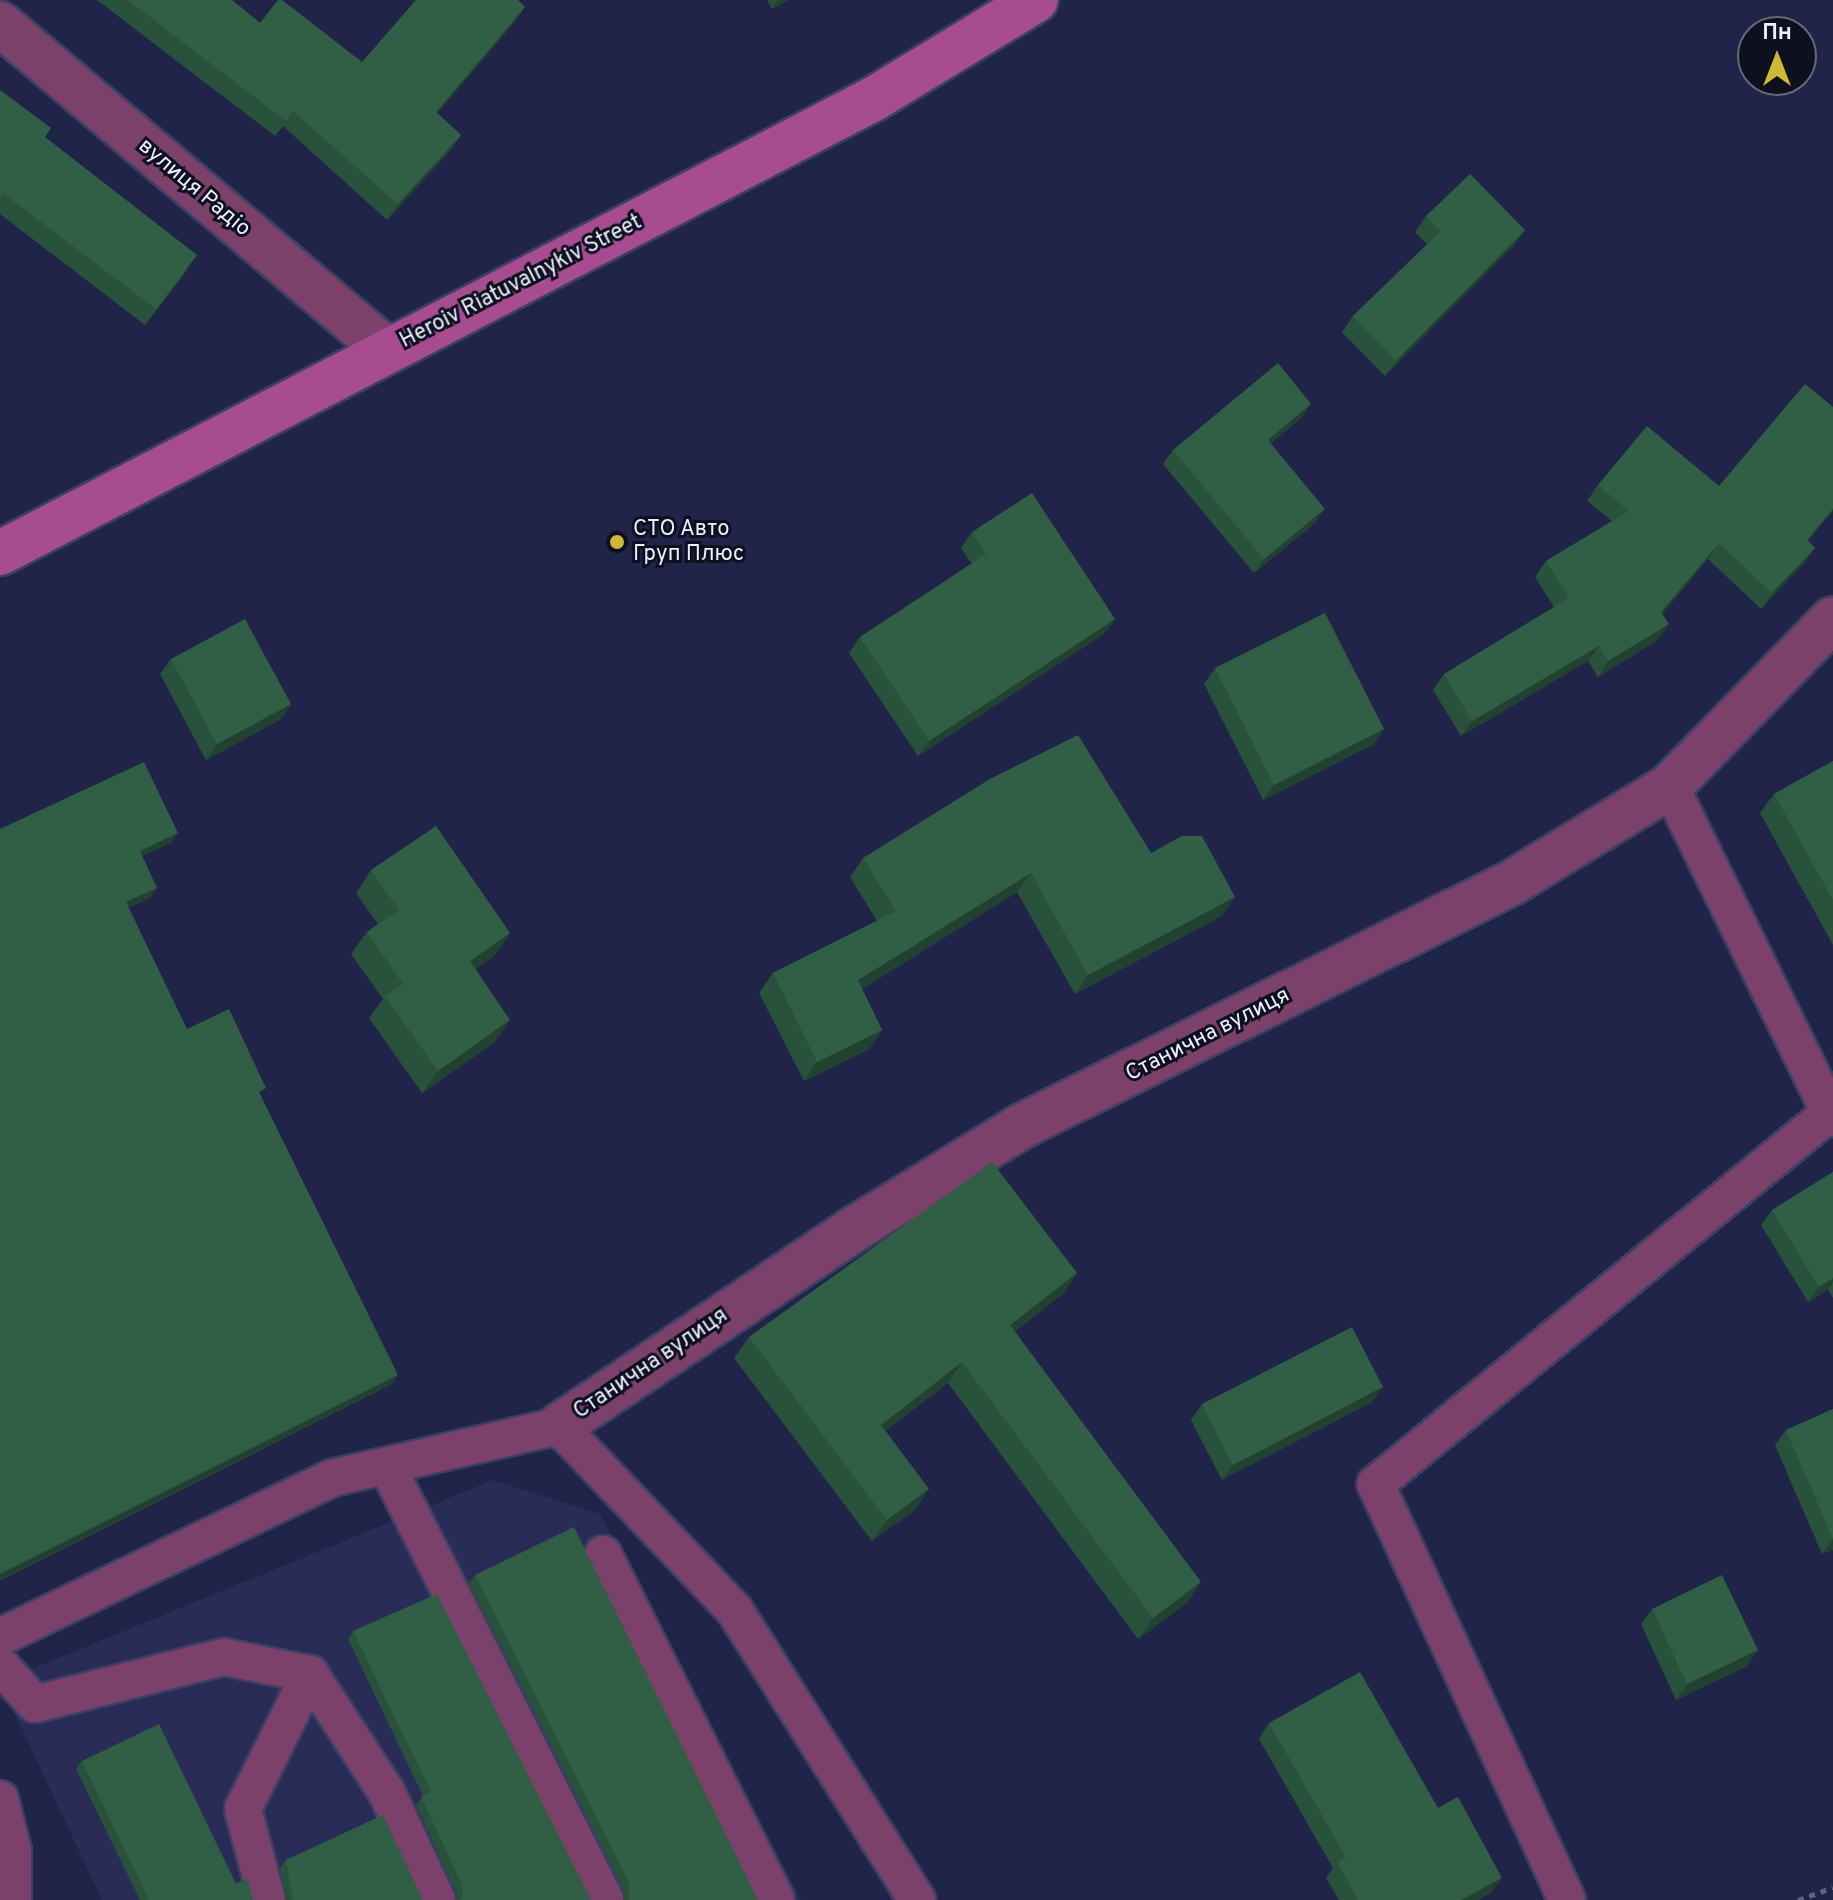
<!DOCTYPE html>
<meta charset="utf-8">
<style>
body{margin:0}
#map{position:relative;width:1833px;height:1900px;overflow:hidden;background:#212449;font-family:Overpass,sans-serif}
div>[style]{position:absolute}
.built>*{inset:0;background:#2a2c58}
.path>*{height:5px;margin-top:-2.5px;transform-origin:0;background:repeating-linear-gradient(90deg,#5f6281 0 6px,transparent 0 12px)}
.roads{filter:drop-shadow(2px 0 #3d4062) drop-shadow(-2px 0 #3d4062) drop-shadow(0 2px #3d4062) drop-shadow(0 -2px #3d4062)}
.service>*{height:36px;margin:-18px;padding:0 18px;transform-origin:18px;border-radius:18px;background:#7b416b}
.minor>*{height:44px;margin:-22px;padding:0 22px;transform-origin:22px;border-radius:22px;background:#7b416b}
.secondary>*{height:44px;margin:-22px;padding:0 22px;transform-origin:22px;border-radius:22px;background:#a84c91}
.wall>*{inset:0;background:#29523c}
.shaded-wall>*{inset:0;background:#224231}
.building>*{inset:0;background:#305f46}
.dots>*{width:22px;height:22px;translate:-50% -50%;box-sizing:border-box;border:4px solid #0e1020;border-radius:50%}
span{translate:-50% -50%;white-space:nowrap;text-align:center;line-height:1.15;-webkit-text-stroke:6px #0e1020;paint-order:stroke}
.street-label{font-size:22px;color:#eceffe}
.poi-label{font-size:22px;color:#eceffe}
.left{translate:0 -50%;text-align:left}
.north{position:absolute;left:1737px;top:16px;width:80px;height:80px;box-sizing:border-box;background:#0e1020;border:2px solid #676979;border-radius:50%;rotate:0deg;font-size:22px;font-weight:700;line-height:32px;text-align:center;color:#eceffe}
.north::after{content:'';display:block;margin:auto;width:28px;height:36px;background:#d0b837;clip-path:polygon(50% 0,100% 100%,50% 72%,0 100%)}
</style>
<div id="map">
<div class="built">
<div style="clip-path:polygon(493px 1480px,600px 1514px,801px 1900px,102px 1900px,0 1682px)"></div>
</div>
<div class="path">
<div style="left:1798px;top:1900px;width:37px;rotate:-20deg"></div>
</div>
<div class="roads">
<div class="service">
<div style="left:1670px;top:786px;width:370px;rotate:63.9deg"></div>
<div style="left:387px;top:1466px;width:486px;rotate:63.3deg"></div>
<div style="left:603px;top:1554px;width:387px;rotate:63.4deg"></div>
<div style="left:0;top:1637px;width:368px;rotate:-25.6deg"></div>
<div style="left:332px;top:1478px;width:233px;rotate:-12.9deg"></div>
<div style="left:559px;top:1426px;width:255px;rotate:46.4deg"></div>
<div style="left:735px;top:1611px;width:342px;rotate:57.8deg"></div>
<div style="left:0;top:1665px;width:52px;rotate:48.1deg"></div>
<div style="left:35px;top:1704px;width:195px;rotate:-14deg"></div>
<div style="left:224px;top:1657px;width:88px;rotate:11.2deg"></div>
<div style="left:310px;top:1674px;width:142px;rotate:57.1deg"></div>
<div style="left:387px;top:1793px;width:118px;rotate:65deg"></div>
<div style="left:0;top:1799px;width:54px;rotate:76deg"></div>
<div style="left:13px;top:1851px;width:49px;rotate:90deg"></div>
<div style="left:267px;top:1900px;width:94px;rotate:-104.8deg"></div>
<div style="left:243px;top:1809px;width:151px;rotate:-63.6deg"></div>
<div style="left:1567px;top:1900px;width:458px;rotate:-114.7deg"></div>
<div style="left:1376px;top:1484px;width:586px;rotate:-39.26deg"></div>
</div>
<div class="minor">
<div style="left:0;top:24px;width:507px;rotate:40.12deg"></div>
<div style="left:559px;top:1426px;width:355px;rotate:-33.7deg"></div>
<div style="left:854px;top:1229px;width:197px;rotate:-31.5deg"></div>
<div style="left:1022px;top:1126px;width:548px;rotate:-26.42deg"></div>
<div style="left:1513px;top:882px;width:184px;rotate:-31.4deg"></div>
<div style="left:1670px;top:786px;width:233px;rotate:-45.7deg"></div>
</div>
<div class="secondary">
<div style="left:0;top:553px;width:986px;rotate:-27.47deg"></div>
<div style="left:875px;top:98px;width:188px;rotate:-31.3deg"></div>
</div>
</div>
<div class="wall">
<div style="clip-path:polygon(97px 0,232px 0,260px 23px,362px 62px,515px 22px,437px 113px,461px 135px,450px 151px,387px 220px,283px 126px,275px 136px)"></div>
<div style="clip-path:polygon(767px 0,788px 0,772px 9px)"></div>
<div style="clip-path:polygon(0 90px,45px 137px,187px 270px,145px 325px,0 214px)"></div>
<div style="clip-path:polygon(1426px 216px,1525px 230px,1514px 245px,1385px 376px,1342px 332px,1353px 316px,1427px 244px,1415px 232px)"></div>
<div style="clip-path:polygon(1301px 418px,1271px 443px,1315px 523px,1254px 573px,1163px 464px,1173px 450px)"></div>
<div style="clip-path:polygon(1598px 485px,1719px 486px,1808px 541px,1815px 548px,1804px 563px,1761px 609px,1708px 559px,1662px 614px,1658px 640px,1598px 677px,1588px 661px,1461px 736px,1433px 690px,1444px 674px,1554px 607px,1535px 577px,1546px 561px,1612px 521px,1587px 501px)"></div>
<div style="clip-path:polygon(972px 532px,1115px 619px,1104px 634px,918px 756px,849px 653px,860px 637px,972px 564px,961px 548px)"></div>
<div style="clip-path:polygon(171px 659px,291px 704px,280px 720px,206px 760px,160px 674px)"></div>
<div style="clip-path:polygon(1215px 668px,1384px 729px,1374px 744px,1263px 800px,1204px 684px)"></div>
<div style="clip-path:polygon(1833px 761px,1833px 945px,1760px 813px,1774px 794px)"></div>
<div style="clip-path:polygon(1151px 853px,1222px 916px,1075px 994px,1017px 892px,862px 989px,882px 1030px,869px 1049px,804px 1081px,759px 993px,773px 973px,877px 921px,850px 877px,863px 858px)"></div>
<div style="clip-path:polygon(371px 870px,510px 933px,495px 955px,475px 969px,495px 1042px,422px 1093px,369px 1018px,383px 999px,351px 954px,367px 932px,378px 924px,356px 893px)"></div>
<div style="clip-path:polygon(1833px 1172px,1833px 1298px,1828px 1290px,1808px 1302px,1761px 1225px,1772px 1210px)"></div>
<div style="clip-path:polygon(1077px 1273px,1063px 1294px,1015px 1331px,1187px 1603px,1138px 1639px,948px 1383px,885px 1431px,915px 1510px,872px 1541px,734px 1358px,749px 1337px)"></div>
<div style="clip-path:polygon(1372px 1402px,1222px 1480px,1191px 1420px,1202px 1404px)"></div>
<div style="clip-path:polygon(1833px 1409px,1833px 1550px,1822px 1554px,1775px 1445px,1786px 1430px)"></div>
<div style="clip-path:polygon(475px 1575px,758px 1900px,623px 1900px,624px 1891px,469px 1583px)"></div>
<div style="clip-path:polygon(1652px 1609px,1747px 1666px,1676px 1700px,1641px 1624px)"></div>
<div style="clip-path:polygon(353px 1631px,591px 1900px,457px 1900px,456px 1892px,416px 1805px,423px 1796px,348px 1639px)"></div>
<div style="clip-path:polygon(1269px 1723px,1438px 1808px,1491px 1893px,1478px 1900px,1339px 1900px,1326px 1878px,1333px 1868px,1259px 1739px)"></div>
<div style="clip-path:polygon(82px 1761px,236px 1884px,254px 1900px,140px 1900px,76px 1769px)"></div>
<div style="clip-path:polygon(286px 1860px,423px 1900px,286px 1900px,280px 1868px)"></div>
</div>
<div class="shaded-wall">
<div style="clip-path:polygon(778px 0,788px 0,772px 9px)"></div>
<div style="clip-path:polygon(525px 7px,515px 22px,425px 128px,436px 112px)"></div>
<div style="clip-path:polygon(461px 135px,450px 151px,387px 220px,398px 204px)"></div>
<div style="clip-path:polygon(1525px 230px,1514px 245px,1385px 376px,1396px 361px)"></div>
<div style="clip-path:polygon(1311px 404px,1301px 418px,1258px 454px,1268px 440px)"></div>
<div style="clip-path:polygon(1325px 509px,1315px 523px,1254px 573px,1264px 559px)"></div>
<div style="clip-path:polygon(1833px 509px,1833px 511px,1796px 556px,1807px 540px)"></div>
<div style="clip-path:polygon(1719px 543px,1708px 559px,1651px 628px,1661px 612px)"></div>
<div style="clip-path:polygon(1815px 548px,1804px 563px,1761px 609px,1772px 593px)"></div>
<div style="clip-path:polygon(1115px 619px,1104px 634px,918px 756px,929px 741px)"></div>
<div style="clip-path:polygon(1669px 624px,1658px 640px,1598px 677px,1608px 661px)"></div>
<div style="clip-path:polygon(1599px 646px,1588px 661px,1461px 736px,1472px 721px)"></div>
<div style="clip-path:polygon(291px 704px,280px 720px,206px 760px,217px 744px)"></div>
<div style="clip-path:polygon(1384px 729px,1374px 744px,1263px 800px,1274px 785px)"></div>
<div style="clip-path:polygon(178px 833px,171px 843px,132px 861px,140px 851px)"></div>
<div style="clip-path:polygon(1031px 873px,1017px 892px,844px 1000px,858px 980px)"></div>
<div style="clip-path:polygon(157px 888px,150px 898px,119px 912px,126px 902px)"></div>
<div style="clip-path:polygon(1235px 897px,1222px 916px,1075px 994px,1088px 975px)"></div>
<div style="clip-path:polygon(510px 933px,495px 955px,454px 983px,470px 961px)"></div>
<div style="clip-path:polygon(510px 1020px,495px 1042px,422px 1093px,438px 1071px)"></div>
<div style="clip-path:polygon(882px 1030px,869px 1049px,804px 1081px,817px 1062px)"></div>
<div style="clip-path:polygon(1077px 1273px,1063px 1294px,996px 1346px,1010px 1325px)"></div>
<div style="clip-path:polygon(1833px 1278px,1833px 1282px,1828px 1290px,1808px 1302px,1819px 1287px)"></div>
<div style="clip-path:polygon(962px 1362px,948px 1383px,866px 1446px,881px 1425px)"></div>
<div style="clip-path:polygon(398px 1375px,391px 1385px,0 1581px,0 1574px)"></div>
<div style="clip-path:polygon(1383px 1387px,1372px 1402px,1222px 1480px,1233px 1465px)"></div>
<div style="clip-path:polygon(929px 1489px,915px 1510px,872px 1541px,887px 1520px)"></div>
<div style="clip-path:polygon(1833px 1539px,1833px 1550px,1822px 1554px)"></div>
<div style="clip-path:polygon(1201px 1582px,1187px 1603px,1138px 1639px,1153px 1618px)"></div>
<div style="clip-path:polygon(1758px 1650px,1747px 1666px,1676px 1700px,1687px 1684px)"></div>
<div style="clip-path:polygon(1502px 1878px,1491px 1893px,1478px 1900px,1460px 1900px)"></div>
</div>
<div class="building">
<div style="clip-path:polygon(128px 0,232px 0,260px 23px,278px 0,282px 0,362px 62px,416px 0,518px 0,525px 7px,436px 112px,461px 135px,398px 204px,293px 111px,286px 121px)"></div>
<div style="clip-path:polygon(0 90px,51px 128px,45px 137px,197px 255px,156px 309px,3px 193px,0 197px)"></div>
<div style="clip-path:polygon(1470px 174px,1525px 230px,1396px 361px,1353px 316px,1441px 231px,1426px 216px)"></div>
<div style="clip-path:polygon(1278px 363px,1311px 404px,1268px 440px,1325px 509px,1264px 559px,1173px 450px)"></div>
<div style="clip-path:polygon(1805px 384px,1833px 407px,1833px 509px,1807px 540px,1815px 548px,1772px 593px,1719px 543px,1661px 612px,1669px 624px,1608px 661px,1599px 646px,1472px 721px,1444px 674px,1569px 598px,1546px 561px,1629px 511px,1598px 485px,1647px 426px,1719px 486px)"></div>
<div style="clip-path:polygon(1032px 493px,1115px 619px,929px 741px,860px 637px,986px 554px,972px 532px)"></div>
<div style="clip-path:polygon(1325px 613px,1384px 729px,1274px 785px,1215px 668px)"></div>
<div style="clip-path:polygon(245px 619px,291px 704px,217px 744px,171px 659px)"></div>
<div style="clip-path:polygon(1078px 735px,1151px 853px,1182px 836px,1202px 836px,1235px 897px,1088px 975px,1031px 873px,858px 980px,882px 1030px,817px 1062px,773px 973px,896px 911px,863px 858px,990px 779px)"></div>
<div style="clip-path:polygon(1833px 761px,1833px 900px,1774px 794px)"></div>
<div style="clip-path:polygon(144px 762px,178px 833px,140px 851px,157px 888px,126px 902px,187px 1029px,229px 1009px,266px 1088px,259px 1092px,398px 1375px,0 1574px,0 829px)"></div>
<div style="clip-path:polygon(436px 826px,510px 933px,470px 961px,510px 1020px,438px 1071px,385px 996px,403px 984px,367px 932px,399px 910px,371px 870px)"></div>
<div style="clip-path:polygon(992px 1162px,1077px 1273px,1010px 1325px,1201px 1582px,1153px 1618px,962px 1362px,881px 1425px,929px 1489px,887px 1520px,749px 1337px)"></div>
<div style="clip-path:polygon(1833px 1172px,1833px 1278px,1819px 1287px,1772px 1210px)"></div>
<div style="clip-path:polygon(1352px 1327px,1383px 1387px,1233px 1465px,1202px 1404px)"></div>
<div style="clip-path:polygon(1833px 1409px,1833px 1539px,1786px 1430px)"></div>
<div style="clip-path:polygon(574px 1527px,758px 1900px,629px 1900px,629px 1883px,475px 1575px)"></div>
<div style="clip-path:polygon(1722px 1575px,1758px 1650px,1687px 1684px,1652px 1609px)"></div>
<div style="clip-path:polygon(437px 1594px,591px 1900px,460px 1900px,463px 1895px,462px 1884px,421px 1797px,431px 1792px,353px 1631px)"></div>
<div style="clip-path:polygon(1360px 1672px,1438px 1808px,1458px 1797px,1502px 1878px,1461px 1900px,1358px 1900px,1337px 1862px,1346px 1857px,1269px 1723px)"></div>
<div style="clip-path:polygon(159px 1724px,236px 1884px,247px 1878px,253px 1898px,254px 1900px,149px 1900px,82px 1761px)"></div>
<div style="clip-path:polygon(383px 1815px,423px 1900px,291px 1900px,293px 1898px,286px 1860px)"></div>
</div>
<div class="dots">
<div style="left:617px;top:542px;background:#d0b837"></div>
</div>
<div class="street-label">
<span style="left:194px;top:188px;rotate:40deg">вулиця Радіо</span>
<span style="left:521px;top:282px;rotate:-27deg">Heroiv Riatuvalnykiv Street</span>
<span style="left:1208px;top:1035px;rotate:-27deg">Станична вулиця</span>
<span style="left:651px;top:1364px;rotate:-34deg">Станична вулиця</span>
</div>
<div class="poi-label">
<span class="left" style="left:633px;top:542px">СТО Авто<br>Груп Плюс</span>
</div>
<div class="north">Пн</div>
</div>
